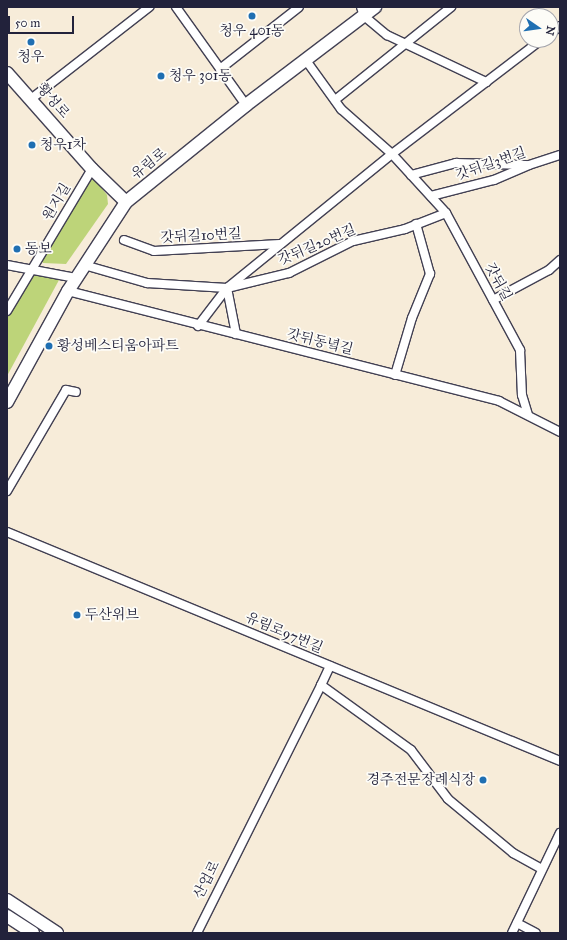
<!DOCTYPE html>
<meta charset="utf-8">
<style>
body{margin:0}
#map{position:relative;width:567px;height:940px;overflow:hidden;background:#f7ecd9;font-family:"IM FELL Great Primer","Noto Serif KR",serif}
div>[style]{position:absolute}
.green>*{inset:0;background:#bdd479}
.roads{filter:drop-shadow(1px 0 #424053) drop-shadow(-1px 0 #424053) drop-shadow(0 1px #424053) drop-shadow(0 -1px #424053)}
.street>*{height:8px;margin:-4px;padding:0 4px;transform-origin:4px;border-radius:4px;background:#fff}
.secondary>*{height:12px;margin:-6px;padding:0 6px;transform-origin:6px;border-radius:6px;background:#fff}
.dots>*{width:11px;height:11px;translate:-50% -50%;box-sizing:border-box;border:2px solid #fdfcf7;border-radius:50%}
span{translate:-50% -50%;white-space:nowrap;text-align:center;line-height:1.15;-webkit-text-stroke:3.5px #fdfcf7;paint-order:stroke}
.poi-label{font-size:14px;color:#22223b}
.left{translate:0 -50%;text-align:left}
.right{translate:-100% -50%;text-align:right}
.street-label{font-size:14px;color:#22223b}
.frame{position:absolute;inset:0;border:8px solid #22223b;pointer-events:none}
.north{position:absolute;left:519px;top:8px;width:40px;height:40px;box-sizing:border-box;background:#fdfcf7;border:1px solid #a5a5ac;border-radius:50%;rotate:103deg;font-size:11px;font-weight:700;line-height:16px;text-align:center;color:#22223b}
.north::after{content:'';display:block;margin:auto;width:14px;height:18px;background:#1f6fb2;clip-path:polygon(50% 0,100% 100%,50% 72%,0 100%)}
.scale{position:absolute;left:8px;top:16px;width:66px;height:18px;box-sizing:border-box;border:2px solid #22223b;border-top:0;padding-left:5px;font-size:12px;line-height:14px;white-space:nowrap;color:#22223b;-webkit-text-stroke:3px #fdfcf7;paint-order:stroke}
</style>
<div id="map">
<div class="green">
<div style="clip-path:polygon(90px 178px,94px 178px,107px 195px,108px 204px,66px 264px,43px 263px,41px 258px)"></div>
<div style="clip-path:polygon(34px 272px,59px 280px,7px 376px,7px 318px)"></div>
</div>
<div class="roads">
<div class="street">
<div style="left:176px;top:7px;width:120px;rotate:54.5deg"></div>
<div style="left:361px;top:7px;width:9px;rotate:72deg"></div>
<div style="left:364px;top:16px;width:30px;rotate:40deg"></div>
<div style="left:387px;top:35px;width:110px;rotate:25.4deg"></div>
<div style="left:551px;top:33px;width:11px;rotate:-38deg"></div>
<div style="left:305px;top:59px;width:62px;rotate:54.2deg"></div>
<div style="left:341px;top:109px;width:68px;rotate:41.4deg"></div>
<div style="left:392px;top:154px;width:80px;rotate:47.5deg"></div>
<div style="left:446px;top:213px;width:156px;rotate:61.6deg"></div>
<div style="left:520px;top:350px;width:45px;rotate:87.5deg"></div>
<div style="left:522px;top:395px;width:21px;rotate:73deg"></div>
<div style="left:220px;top:69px;width:100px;rotate:-38.1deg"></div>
<div style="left:31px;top:99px;width:150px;rotate:-37.9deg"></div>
<div style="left:335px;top:100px;width:149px;rotate:-38.7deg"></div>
<div style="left:411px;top:175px;width:47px;rotate:-14.9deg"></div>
<div style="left:456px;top:163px;width:70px;rotate:1.6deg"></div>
<div style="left:431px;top:196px;width:65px;rotate:-14.3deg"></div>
<div style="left:494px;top:180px;width:38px;rotate:-23deg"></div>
<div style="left:529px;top:165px;width:33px;rotate:-18deg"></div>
<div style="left:124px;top:240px;width:32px;rotate:20deg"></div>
<div style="left:154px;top:251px;width:126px;rotate:-3.2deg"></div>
<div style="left:7px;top:265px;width:70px;rotate:10.7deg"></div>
<div style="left:84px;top:265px;width:66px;rotate:15.9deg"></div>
<div style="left:147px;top:283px;width:80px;rotate:3.6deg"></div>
<div style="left:227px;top:288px;width:64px;rotate:-13.6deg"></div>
<div style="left:289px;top:273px;width:72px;rotate:-26.6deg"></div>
<div style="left:353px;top:241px;width:53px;rotate:-13deg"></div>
<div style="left:405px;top:229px;width:44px;rotate:-21.3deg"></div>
<div style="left:227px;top:288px;width:47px;rotate:78.9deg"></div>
<div style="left:68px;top:291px;width:445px;rotate:14.3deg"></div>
<div style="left:499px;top:401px;width:68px;rotate:26.9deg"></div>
<div style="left:493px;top:300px;width:64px;rotate:-28.2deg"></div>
<div style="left:549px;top:270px;width:15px;rotate:-42deg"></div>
<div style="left:7px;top:311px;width:165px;rotate:-59.1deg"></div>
<div style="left:198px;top:326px;width:48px;rotate:-52.7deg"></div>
<div style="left:227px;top:288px;width:213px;rotate:-39.1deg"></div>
<div style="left:392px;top:154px;width:188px;rotate:-37.4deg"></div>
<div style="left:395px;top:375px;width:59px;rotate:-73.4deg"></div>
<div style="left:412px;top:318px;width:48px;rotate:-67.8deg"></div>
<div style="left:430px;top:274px;width:52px;rotate:-105.6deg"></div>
<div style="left:7px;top:491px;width:117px;rotate:-59.7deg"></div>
<div style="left:66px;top:390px;width:10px;rotate:11deg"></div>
<div style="left:7px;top:532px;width:599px;rotate:22.49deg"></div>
<div style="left:330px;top:666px;width:21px;rotate:115deg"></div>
<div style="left:321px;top:685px;width:111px;rotate:35.8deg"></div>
<div style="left:411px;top:750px;width:61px;rotate:52.9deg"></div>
<div style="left:448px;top:799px;width:85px;rotate:39.7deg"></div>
<div style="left:513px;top:853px;width:33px;rotate:29deg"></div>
<div style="left:517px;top:923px;width:21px;rotate:28deg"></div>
<div style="left:197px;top:933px;width:277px;rotate:-63.4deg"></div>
<div style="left:512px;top:933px;width:111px;rotate:-64.4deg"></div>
</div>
<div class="secondary">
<div style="left:7px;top:73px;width:128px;rotate:48.5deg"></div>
<div style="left:92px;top:169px;width:47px;rotate:44.1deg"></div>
<div style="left:7px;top:402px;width:127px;rotate:-61.2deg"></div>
<div style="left:68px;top:291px;width:106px;rotate:-56.9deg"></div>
<div style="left:126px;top:202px;width:154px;rotate:-38.9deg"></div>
<div style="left:246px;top:105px;width:162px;rotate:-37.2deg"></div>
<div style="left:7px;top:900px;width:60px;rotate:33.4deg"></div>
<div style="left:7px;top:916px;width:31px;rotate:33deg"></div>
</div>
</div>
<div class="dots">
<div style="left:252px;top:16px;background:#1f6fb2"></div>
<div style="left:31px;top:42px;background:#1f6fb2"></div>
<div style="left:161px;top:76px;background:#1f6fb2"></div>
<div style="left:32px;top:145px;background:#1f6fb2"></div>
<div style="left:17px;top:249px;background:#1f6fb2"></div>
<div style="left:49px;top:346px;background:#1f6fb2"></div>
<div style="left:77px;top:615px;background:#1f6fb2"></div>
<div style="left:483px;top:780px;background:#1f6fb2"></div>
</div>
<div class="poi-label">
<span style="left:252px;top:31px">청우 401동</span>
<span style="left:31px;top:57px">청우</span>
<span class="left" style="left:169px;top:76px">청우 301동</span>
<span class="left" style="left:40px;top:145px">청우1차</span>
<span class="left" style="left:25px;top:249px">동보</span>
<span class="left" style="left:57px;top:346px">황성베스티움아파트</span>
<span class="left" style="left:85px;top:615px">두산위브</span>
<span class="right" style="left:475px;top:780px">경주전문장례식장</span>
</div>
<div class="street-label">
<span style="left:53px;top:101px;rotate:49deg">황성로</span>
<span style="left:149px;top:164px;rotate:-39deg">유림로</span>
<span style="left:491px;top:164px;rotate:-19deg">갓뒤길3번길</span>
<span style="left:57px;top:202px;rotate:-59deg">원지길</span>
<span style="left:201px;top:236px;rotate:-3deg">갓뒤길10번길</span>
<span style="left:317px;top:245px;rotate:-23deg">갓뒤길20번길</span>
<span style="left:498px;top:282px;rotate:62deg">갓뒤길</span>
<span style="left:320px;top:342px;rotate:14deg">갓뒤동녘길</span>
<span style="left:284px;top:633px;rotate:23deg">유림로97번길</span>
<span style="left:207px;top:880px;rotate:-63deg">산업로</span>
</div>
<div class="frame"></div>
<div class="north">N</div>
<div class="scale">50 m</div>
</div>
